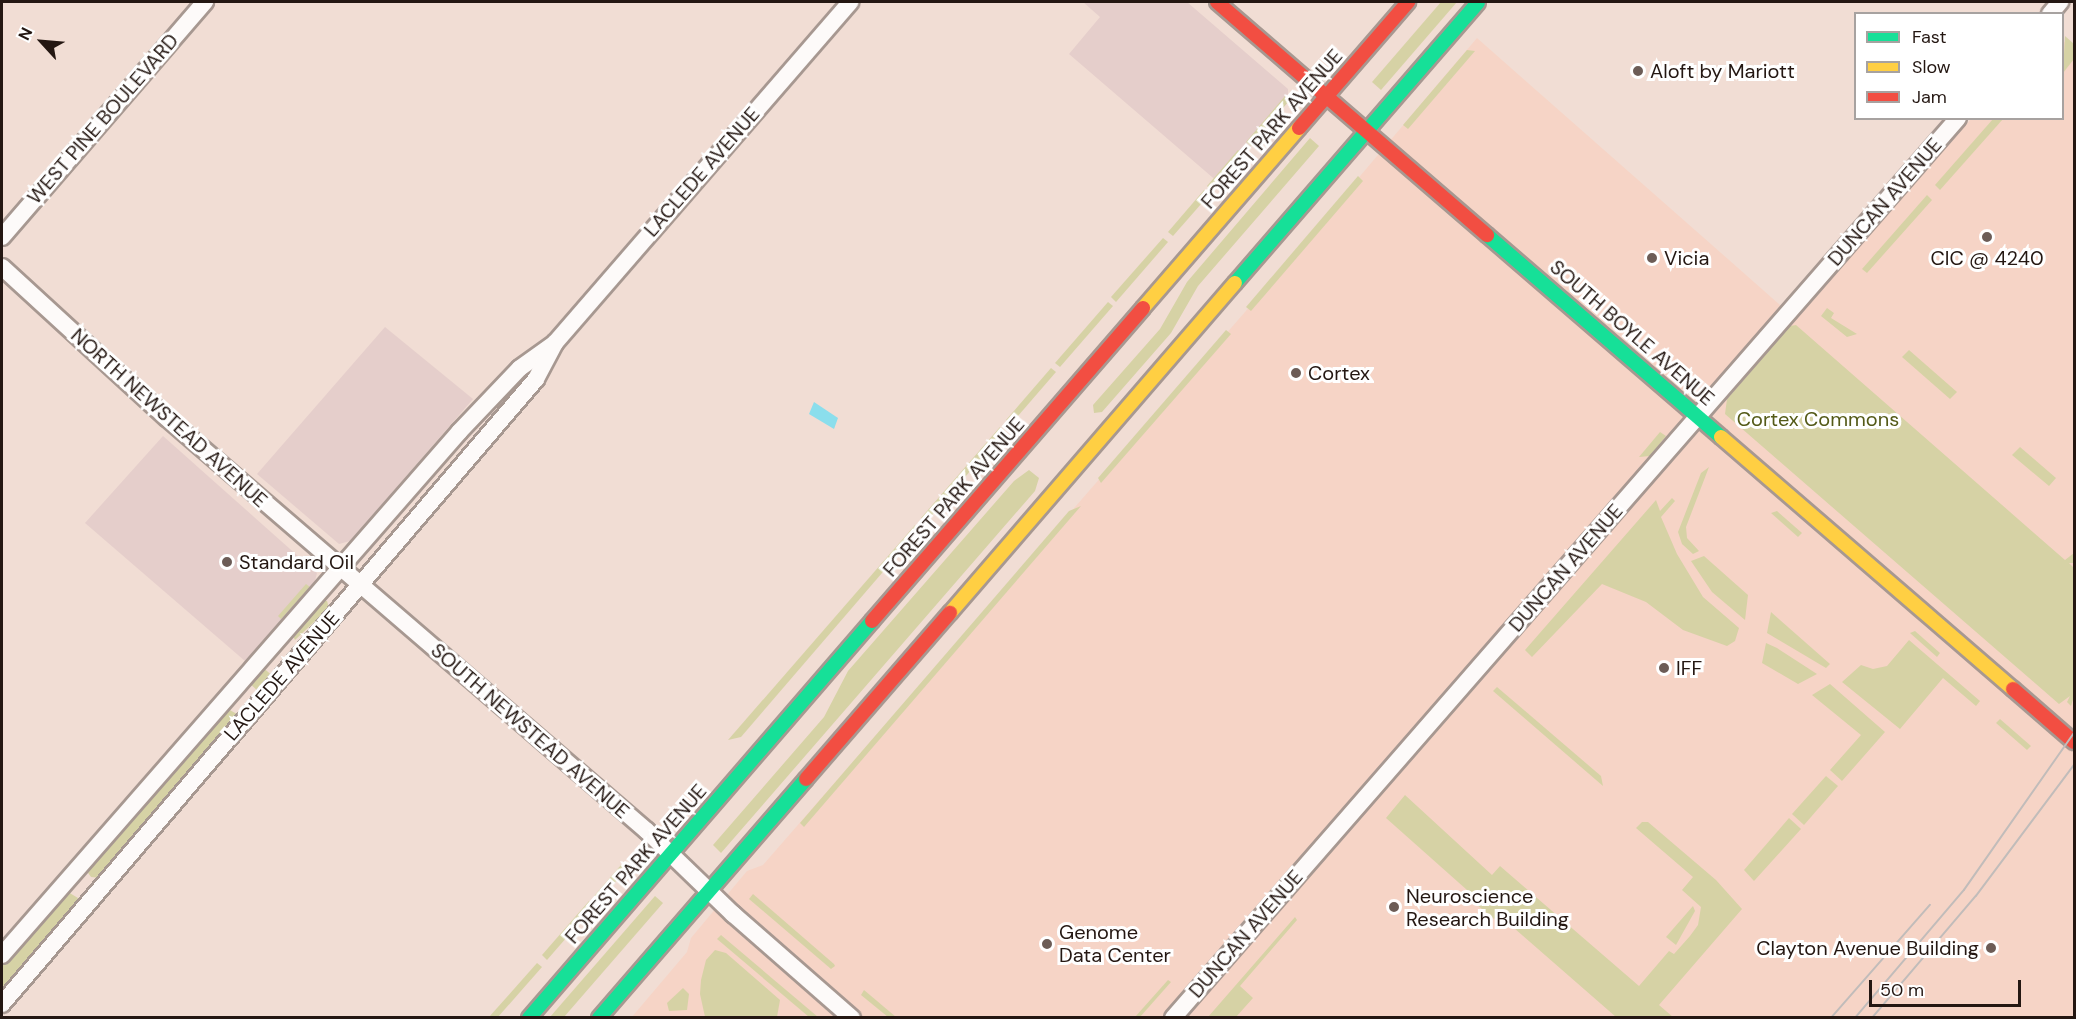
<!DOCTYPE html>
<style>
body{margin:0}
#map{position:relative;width:2076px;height:1019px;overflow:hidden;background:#f1ddd4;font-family:"DM Sans",sans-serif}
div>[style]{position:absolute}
.commercial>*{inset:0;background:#e5cecb}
.built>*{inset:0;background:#f6d4c6}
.green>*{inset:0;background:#d6d2a5}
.water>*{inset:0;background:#8bdeec}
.roads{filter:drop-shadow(2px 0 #a79891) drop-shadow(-2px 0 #a79891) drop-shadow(0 2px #a79891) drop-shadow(0 -2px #a79891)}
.street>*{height:16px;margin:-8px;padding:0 8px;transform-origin:8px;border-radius:8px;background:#fdfaf9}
.fast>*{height:14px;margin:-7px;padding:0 7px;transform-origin:7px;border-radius:7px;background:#16e098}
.slow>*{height:14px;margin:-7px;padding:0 7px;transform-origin:7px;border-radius:7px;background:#ffcf43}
.jam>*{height:14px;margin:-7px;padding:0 7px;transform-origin:7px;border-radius:7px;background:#f24e42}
.tram>*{height:1.5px;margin:-0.75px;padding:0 0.75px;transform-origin:0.75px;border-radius:0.75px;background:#c1bcba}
.dots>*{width:16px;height:16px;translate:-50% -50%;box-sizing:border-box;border:3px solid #fff;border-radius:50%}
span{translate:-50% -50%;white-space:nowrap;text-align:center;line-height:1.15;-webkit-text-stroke:6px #fff;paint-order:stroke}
.poi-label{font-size:20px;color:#241712}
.left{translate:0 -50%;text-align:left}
.right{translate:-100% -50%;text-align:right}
.street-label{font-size:20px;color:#241712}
.park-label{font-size:20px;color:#545a18}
.frame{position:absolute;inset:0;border:3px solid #241712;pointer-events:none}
.legend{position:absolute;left:1854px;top:12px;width:210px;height:108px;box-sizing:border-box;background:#fff;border:2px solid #a7a2a0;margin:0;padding:8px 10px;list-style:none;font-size:18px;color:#241712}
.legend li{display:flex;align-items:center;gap:12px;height:30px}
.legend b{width:30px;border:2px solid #a7a2a0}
.north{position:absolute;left:12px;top:12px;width:60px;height:60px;-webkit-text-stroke:4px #fff;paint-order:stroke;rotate:296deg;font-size:16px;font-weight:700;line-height:24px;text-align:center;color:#241712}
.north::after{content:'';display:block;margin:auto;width:21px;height:27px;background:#241712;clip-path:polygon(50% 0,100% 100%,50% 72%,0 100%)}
.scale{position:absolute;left:1869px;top:980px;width:152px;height:27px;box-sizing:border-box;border:3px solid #241712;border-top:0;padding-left:8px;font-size:18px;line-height:21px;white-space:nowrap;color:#241712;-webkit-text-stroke:4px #fff;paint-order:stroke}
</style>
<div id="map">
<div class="commercial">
<div style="clip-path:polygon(1083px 2px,1187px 2px,1288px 89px,1288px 102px,1219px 183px,1069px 54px,1100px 17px)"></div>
<div style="clip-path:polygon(385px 327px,473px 399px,350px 541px,339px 544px,257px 474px)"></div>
<div style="clip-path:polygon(163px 436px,317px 573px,315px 581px,245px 661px,85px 523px)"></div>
</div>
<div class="built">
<div style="clip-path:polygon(1477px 38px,1796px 319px,1971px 119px,2062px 118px,2063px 41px,2074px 50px,2074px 1017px,631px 1018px,687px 952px,691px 938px,747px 871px,763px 865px,1245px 312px)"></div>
</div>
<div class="green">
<div style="clip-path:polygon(1441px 2px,1457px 2px,1381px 90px,1372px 82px)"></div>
<div style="clip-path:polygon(2065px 36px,2074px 44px,2074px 59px,2063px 73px)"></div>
<div style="clip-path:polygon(1467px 50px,1475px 51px,1408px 129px,1403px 125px)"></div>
<div style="clip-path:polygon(1285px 96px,1288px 102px,1251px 146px,1246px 142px)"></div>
<div style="clip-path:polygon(1993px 119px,2003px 119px,1940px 190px,1935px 185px)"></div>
<div style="clip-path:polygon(1310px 138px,1319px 146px,1198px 286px,1171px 333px,1102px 412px,1094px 413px,1093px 405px,1160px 329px,1187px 282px)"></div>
<div style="clip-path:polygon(1238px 150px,1243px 155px,1212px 191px,1207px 186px)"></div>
<div style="clip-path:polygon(1358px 176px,1363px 181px,1251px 311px,1246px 307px)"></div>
<div style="clip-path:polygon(1204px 190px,1209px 195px,1173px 236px,1168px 232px)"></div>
<div style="clip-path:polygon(1927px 195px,1932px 200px,1867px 273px,1862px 269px)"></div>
<div style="clip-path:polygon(1163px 238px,1168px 242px,1116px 302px,1111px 297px)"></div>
<div style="clip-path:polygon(1108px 302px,1113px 306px,1060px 367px,1055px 363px)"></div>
<div style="clip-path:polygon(1827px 308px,1834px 313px,1831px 318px,1857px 334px,1847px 337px,1821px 316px)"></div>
<div style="clip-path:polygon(1796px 325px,2065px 560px,2074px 553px,2074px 563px,2069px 563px,2074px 568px,2074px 696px,2071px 706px,2067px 702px,2070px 696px,2059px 704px,1725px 414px,1727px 399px,1790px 326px)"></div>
<div style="clip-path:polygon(1226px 330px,1231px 334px,1101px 483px,1098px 478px)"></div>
<div style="clip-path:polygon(1909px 350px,1957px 392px,1950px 399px,1902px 357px)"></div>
<div style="clip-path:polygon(1051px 368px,1056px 372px,1011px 424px,1006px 420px)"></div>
<div style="clip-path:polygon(1000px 427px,1005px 431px,926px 522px,921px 518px)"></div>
<div style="clip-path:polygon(1660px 432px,1666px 436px,1650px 456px,1639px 457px)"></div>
<div style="clip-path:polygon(2020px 447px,2056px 478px,2049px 486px,2012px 455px)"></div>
<div style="clip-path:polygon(1709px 467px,1686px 527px,1687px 538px,1699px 551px,1693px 554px,1682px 544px,1678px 532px,1701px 473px)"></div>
<div style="clip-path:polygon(1029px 470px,1039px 478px,1035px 491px,721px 853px,713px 845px,824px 717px,848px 671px,1014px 481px)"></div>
<div style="clip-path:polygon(1672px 498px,1675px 501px,1661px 517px,1677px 554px,1703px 597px,1739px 628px,1735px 641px,1727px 646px,1683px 630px,1646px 602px,1602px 584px,1532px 657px,1525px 650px,1656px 500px,1660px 511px)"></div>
<div style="clip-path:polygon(1081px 506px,804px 827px,800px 823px,1069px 511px)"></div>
<div style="clip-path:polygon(1777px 511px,1802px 533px,1798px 537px,1771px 513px)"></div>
<div style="clip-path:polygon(915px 525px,919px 530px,741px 737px,728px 740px)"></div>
<div style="clip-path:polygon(1704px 556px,1748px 595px,1745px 620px,1712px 592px,1691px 561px)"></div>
<div style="clip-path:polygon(306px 584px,310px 587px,281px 619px,278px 616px)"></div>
<div style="clip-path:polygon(321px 601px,327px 601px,329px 608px,295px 640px,292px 634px)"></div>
<div style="clip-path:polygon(1771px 612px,1830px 664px,1826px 668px,1767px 633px)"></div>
<div style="clip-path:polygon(1915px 631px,1940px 653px,1937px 657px,1910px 633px)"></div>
<div style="clip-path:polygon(1909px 640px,1980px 701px,1976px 706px,1943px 678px,1900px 729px,1842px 682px,1861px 665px,1873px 669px,1887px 666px)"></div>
<div style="clip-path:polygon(1766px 643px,1777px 648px,1817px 674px,1798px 684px,1762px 663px)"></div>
<div style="clip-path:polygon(261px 666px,274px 677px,260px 693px,247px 681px)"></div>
<div style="clip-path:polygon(1830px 684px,1885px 732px,1842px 781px,1830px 770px,1861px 735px,1812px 695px)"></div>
<div style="clip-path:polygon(1497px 687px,1601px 776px,1603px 786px,1493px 691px)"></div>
<div style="clip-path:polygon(226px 708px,237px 714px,236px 720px,101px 878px,91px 877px,86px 870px)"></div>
<div style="clip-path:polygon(2000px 719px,2031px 746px,2027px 750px,1996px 723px)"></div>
<div style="clip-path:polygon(1826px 776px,1838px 786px,1804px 825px,1792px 814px)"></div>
<div style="clip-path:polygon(1405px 795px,1492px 875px,1500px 866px,1639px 986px,1669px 951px,1674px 954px,1690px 936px,1698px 925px,1701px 907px,1682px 890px,1693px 877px,1636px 828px,1642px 822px,1648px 822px,1716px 880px,1742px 909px,1659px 1005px,1673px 1017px,1616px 1017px,1499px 915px,1494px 919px,1464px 894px,1467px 890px,1386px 818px)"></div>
<div style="clip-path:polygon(1789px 818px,1801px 829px,1754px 881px,1744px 870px)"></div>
<div style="clip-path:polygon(621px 865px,630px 873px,619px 878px,599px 900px,594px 896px)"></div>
<div style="clip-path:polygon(68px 892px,78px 898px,75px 908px,2px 992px,2px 966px)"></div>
<div style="clip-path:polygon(753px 894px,834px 964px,835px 966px,831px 969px,749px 899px)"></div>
<div style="clip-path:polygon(655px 896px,663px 903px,564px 1017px,550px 1017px)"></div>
<div style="clip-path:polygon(589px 901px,594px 906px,547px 960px,542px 955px)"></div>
<div style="clip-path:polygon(1693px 906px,1695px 911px,1676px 945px,1666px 937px)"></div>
<div style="clip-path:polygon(1295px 917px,1297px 920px,1240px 986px,1253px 998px,1236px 1017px,1208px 1017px)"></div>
<div style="clip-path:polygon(721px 935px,818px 1017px,809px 1017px,717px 939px)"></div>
<div style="clip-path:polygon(715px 950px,726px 953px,780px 1000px,777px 1017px,705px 1017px,700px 994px,701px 980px,706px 960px)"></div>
<div style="clip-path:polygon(537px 963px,542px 967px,498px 1017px,489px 1017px)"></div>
<div style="clip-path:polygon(1168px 980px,1171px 982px,1140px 1017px,1135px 1017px)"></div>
<div style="clip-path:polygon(683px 988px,689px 994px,687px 1010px,669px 1011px,667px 1003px)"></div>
<div style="clip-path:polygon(864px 990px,896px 1017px,888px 1017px,861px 995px)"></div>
</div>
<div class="water">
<div style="clip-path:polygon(814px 402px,838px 418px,834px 429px,809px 414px)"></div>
</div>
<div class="roads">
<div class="street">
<div style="left:2050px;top:14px;width:16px;rotate:-50deg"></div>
<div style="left:2px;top:237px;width:311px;rotate:-49.2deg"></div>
<div style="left:2px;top:267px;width:224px;rotate:42.5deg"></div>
<div style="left:167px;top:418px;width:633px;rotate:40.71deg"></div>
<div style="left:647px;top:831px;width:120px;rotate:44deg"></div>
<div style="left:733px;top:914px;width:158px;rotate:41.2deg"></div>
<div style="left:2px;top:955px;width:695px;rotate:-48.85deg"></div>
<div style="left:459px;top:432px;width:88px;rotate:-46.4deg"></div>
<div style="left:520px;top:368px;width:43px;rotate:-35.5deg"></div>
<div style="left:555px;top:343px;width:451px;rotate:-49.1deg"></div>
<div style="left:2px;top:1004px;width:822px;rotate:-49.49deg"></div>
<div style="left:536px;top:379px;width:41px;rotate:-62.2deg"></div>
<div style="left:1173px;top:1018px;width:1194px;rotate:-48.9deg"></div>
</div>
<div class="fast">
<div style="left:1487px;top:235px;width:309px;rotate:40.8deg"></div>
<div style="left:1235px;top:283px;width:371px;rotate:-49.1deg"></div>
<div style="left:529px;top:1018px;width:525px;rotate:-49.17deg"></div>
<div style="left:599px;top:1018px;width:316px;rotate:-49.1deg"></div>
</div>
<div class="slow">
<div style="left:1143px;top:308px;width:238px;rotate:-49.1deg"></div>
<div style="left:1721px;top:437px;width:386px;rotate:40.8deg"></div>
<div style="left:950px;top:613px;width:436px;rotate:-49.2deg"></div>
</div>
<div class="jam">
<div style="left:1217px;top:2px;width:357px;rotate:40.8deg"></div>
<div style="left:1299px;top:128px;width:167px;rotate:-49.1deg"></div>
<div style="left:872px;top:621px;width:414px;rotate:-49.1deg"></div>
<div style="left:2013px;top:689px;width:81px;rotate:41deg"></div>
<div style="left:806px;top:779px;width:220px;rotate:-49.1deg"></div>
</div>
</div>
<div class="tram">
<div style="left:1831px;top:1018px;width:150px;rotate:-48.8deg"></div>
<div style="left:1855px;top:1018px;width:168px;rotate:-49.6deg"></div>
<div style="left:1964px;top:890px;width:192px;rotate:-55deg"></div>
<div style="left:1872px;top:1018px;width:160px;rotate:-49.6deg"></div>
<div style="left:1976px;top:896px;width:164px;rotate:-53.2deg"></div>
</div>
<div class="dots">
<div style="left:1638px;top:71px;background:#6c5c56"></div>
<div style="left:1987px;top:237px;background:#6c5c56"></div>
<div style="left:1652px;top:258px;background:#6c5c56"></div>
<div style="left:1296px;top:373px;background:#6c5c56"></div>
<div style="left:227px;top:562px;background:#6c5c56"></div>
<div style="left:1664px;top:668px;background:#6c5c56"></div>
<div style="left:1394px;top:907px;background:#6c5c56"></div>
<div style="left:1047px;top:944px;background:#6c5c56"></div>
<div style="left:1991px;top:948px;background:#6c5c56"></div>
</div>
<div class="poi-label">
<span class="left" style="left:1650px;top:71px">Aloft by Mariott</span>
<span class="left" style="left:1664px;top:258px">Vicia</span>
<span style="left:1987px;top:258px">CIC @ 4240</span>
<span class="left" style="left:1308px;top:373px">Cortex</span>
<span class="left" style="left:239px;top:562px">Standard Oil</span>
<span class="left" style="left:1676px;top:668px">IFF</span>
<span class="left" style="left:1406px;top:908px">Neuroscience<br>Research Building</span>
<span class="left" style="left:1059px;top:944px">Genome<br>Data Center</span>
<span class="right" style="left:1979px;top:948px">Clayton Avenue Building</span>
</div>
<div class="street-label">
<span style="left:103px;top:119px;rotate:-49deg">WEST PINE BOULEVARD</span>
<span style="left:1272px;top:129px;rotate:-49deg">FOREST PARK AVENUE</span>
<span style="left:702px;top:172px;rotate:-49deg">LACLEDE AVENUE</span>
<span style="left:1885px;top:202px;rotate:-49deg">DUNCAN AVENUE</span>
<span style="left:1632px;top:333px;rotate:41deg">SOUTH BOYLE AVENUE</span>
<span style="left:169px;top:418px;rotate:42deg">NORTH NEWSTEAD AVENUE</span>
<span style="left:954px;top:497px;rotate:-49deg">FOREST PARK AVENUE</span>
<span style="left:1566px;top:568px;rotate:-49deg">DUNCAN AVENUE</span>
<span style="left:282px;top:676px;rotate:-49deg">LACLEDE AVENUE</span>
<span style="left:530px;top:731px;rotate:41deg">SOUTH NEWSTEAD AVENUE</span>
<span style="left:636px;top:864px;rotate:-49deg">FOREST PARK AVENUE</span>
<span style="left:1246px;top:934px;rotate:-49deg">DUNCAN AVENUE</span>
</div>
<div class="park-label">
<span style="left:1818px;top:419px">Cortex Commons</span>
</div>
<div class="frame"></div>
<ul class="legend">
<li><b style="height:8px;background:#16e098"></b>Fast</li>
<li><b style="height:8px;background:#ffcf43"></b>Slow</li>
<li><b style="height:8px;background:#f24e42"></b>Jam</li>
</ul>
<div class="north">N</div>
<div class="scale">50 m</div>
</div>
